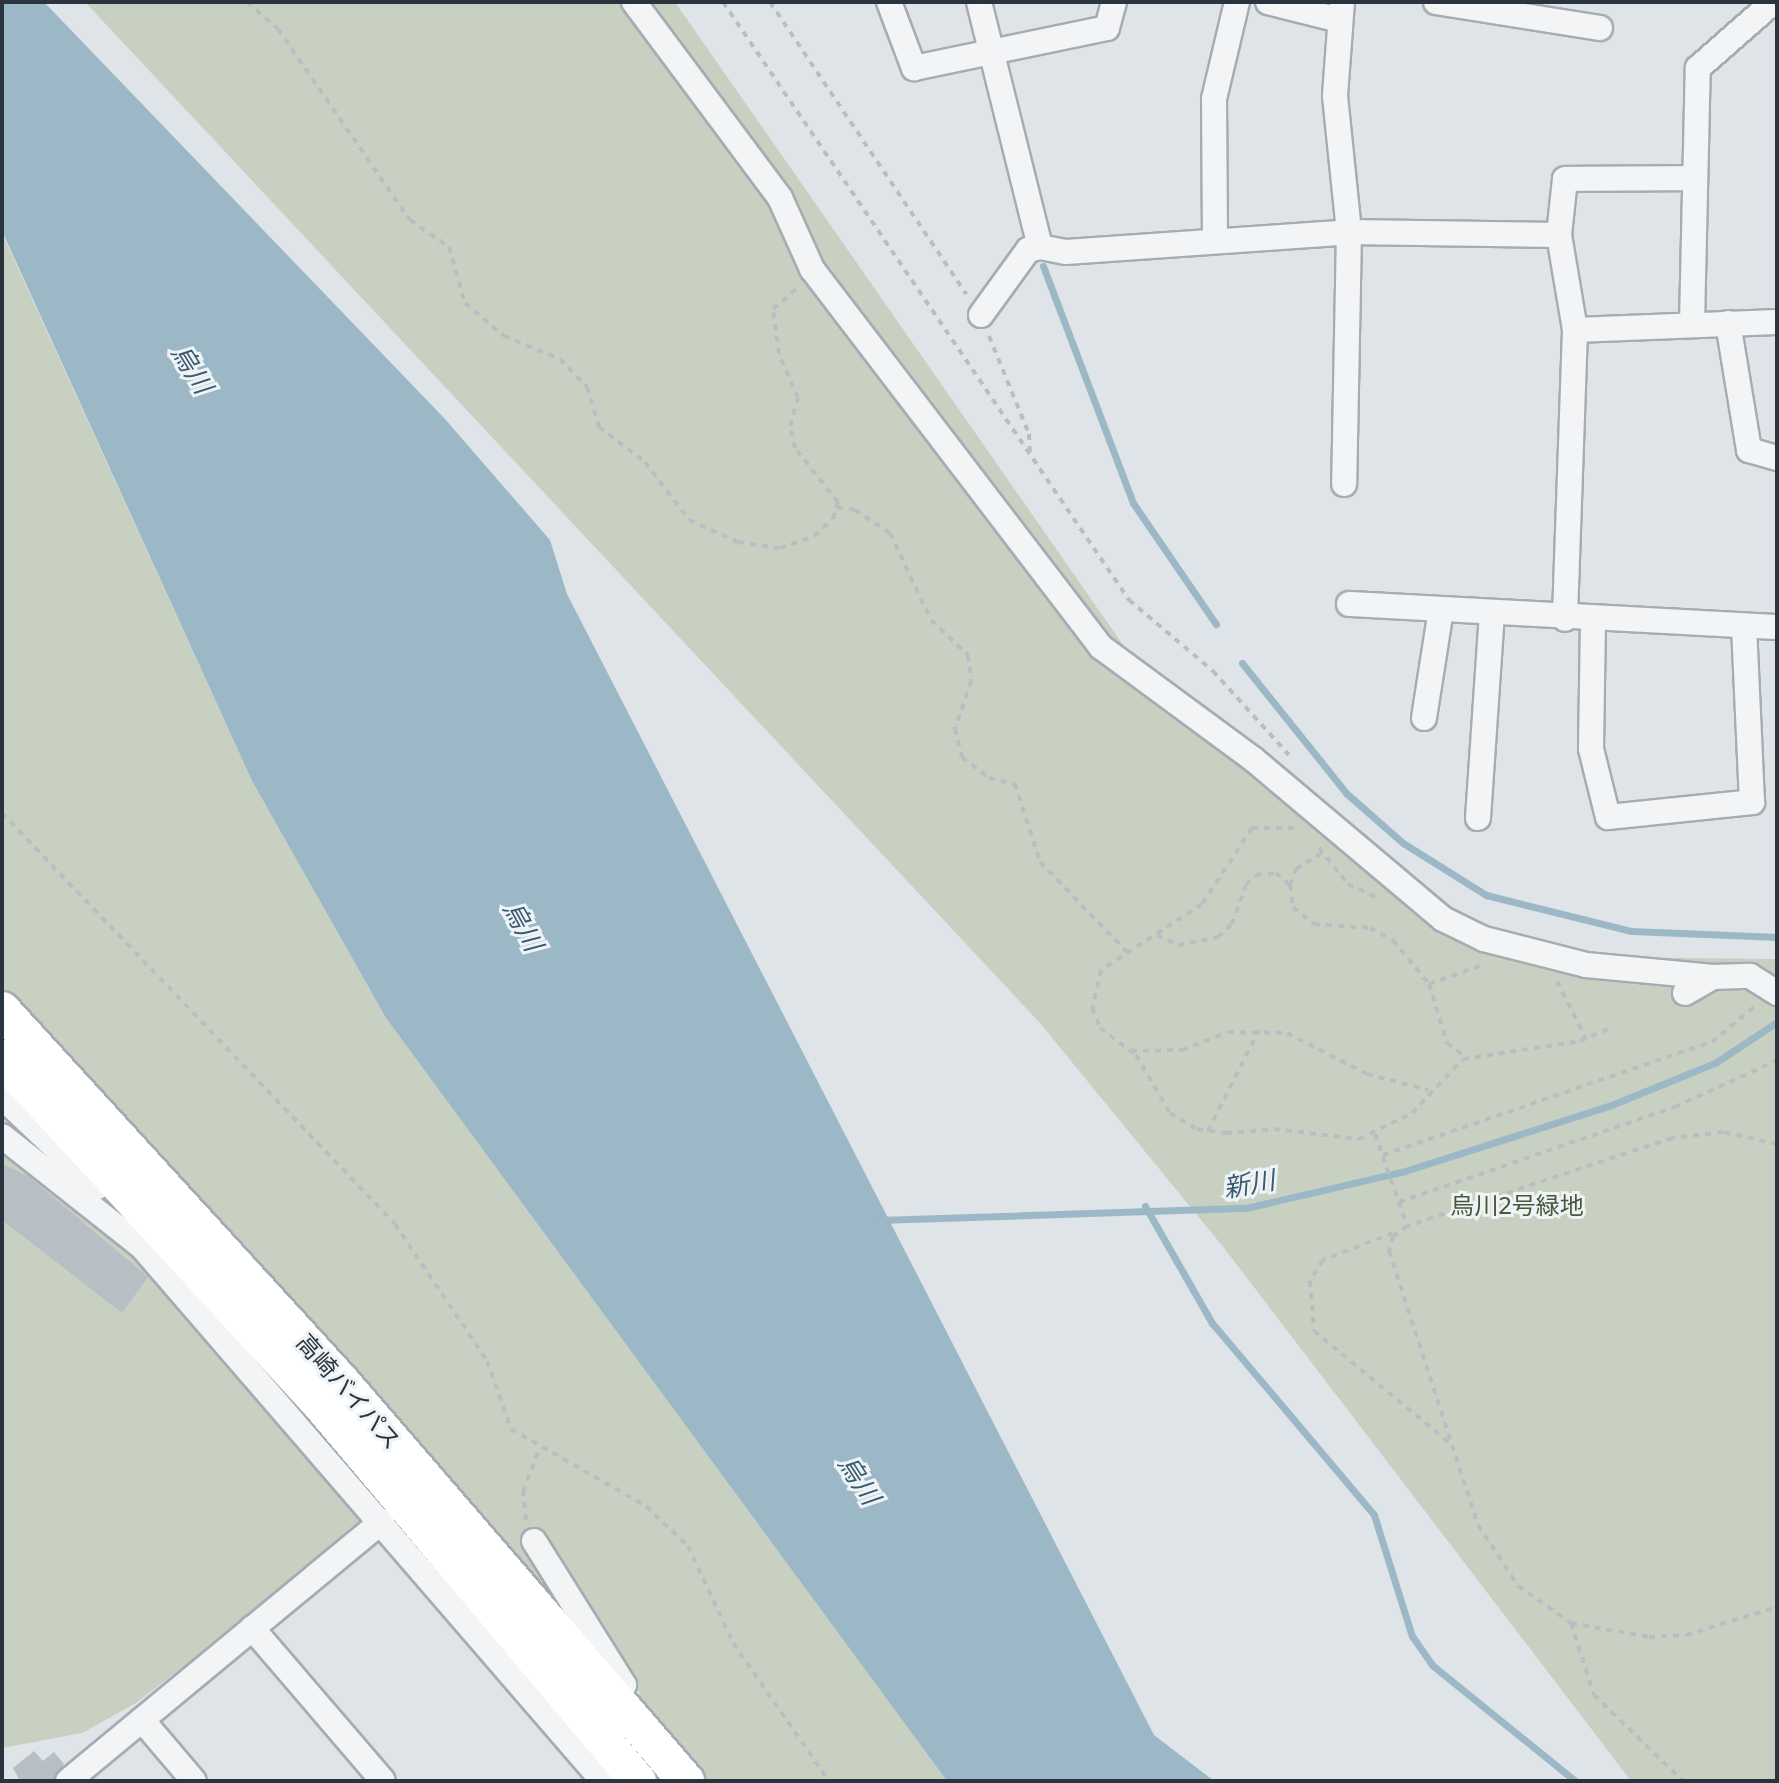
<!DOCTYPE html>
<meta charset="utf-8">
<style>
body{margin:0}
#map{position:relative;width:1779px;height:1783px;overflow:hidden;background:#dfe4e8;font-family:"Noto Sans","Noto Sans JP",sans-serif}
div>[style]{position:absolute}
.green>*{inset:0;background:#c8d1c1}
.water>*{inset:0;background:#9cb8c6}
.stream>*{height:7px;margin:-3.5px;padding:0 3.5px;transform-origin:3.5px;border-radius:3.5px;background:#9cb8c6}
.building>*{inset:0;background:#b7bec4}
.path>*{height:4px;margin-top:-2px;transform-origin:0;background:repeating-linear-gradient(90deg,#babec2 0 6px,transparent 0 12px)}
.roads{filter:drop-shadow(2px 0 #a5acb2) drop-shadow(-2px 0 #a5acb2) drop-shadow(0 2px #a5acb2) drop-shadow(0 -2px #a5acb2)}
.minor>*{height:24px;margin:-12px;padding:0 12px;transform-origin:12px;border-radius:12px;background:#f2f4f6}
.highway>*{height:36px;margin:-18px;padding:0 18px;transform-origin:18px;border-radius:18px;background:#fff}
span{translate:-50% -50%;white-space:nowrap;text-align:center;line-height:1.15;-webkit-text-stroke:6px #eff3f5;paint-order:stroke}
.park-label{font-size:24px;color:#445937}
.street-label{font-size:24px;color:#29343e}
.water-label{font-size:26px;color:#365a70;font-style:italic}
.frame{position:absolute;inset:0;border:4px solid #29343e;pointer-events:none}
</style>
<div id="map">
<div class="green">
<div style="clip-path:polygon(85px 2px,675px 2px,1128px 652px,1221px 720px,1410px 883px,1483px 924px,1593px 957px,1777px 959px,1777px 1781px,1631px 1781px,1224px 1248px,1039px 1022px)"></div>
<div style="clip-path:polygon(2px 233px,252px 781px,386px 1018px,947px 1781px,699px 1781px,651px 1722px,631px 1672px,601px 1659px,2px 986px)"></div>
<div style="clip-path:polygon(2px 1148px,159px 1276px,365px 1512px,362px 1528px,136px 1703px,82px 1733px,2px 1748px)"></div>
</div>
<div class="water">
<div style="clip-path:polygon(2px 2px,44px 2px,445px 419px,550px 540px,567px 594px,1154px 1735px,1214px 1781px,947px 1781px,386px 1018px,252px 781px,2px 231px)"></div>
</div>
<div class="stream">
<div style="left:1043px;top:266px;width:254px;rotate:69.2deg"></div>
<div style="left:1133px;top:503px;width:147px;rotate:55.6deg"></div>
<div style="left:1242px;top:663px;width:166px;rotate:51.3deg"></div>
<div style="left:1346px;top:793px;width:76px;rotate:41.3deg"></div>
<div style="left:1403px;top:843px;width:98px;rotate:32.1deg"></div>
<div style="left:1486px;top:895px;width:150px;rotate:13.9deg"></div>
<div style="left:1632px;top:931px;width:145px;rotate:2.4deg"></div>
<div style="left:1145px;top:1206px;width:135px;rotate:60.2deg"></div>
<div style="left:1212px;top:1323px;width:251px;rotate:49.8deg"></div>
<div style="left:1374px;top:1515px;width:127px;rotate:72.6deg"></div>
<div style="left:1412px;top:1636px;width:35px;rotate:55deg"></div>
<div style="left:1432px;top:1665px;width:184px;rotate:39deg"></div>
<div style="left:879px;top:1220px;width:367px;rotate:-1.9deg"></div>
<div style="left:1246px;top:1208px;width:163px;rotate:-13.1deg"></div>
<div style="left:1405px;top:1171px;width:214px;rotate:-17.7deg"></div>
<div style="left:1609px;top:1106px;width:114px;rotate:-22.1deg"></div>
<div style="left:1715px;top:1063px;width:74px;rotate:-33.5deg"></div>
</div>
<div class="building">
<div style="clip-path:polygon(2px 1164px,28px 1176px,148px 1277px,122px 1313px,2px 1220px)"></div>
<div style="clip-path:polygon(34px 1751px,43px 1761px,54px 1752px,64px 1764px,53px 1781px,20px 1781px,13px 1768px)"></div>
</div>
<div class="path">
<div style="left:247px;top:2px;width:41px;rotate:41.1deg"></div>
<div style="left:278px;top:29px;width:232px;rotate:55.4deg"></div>
<div style="left:410px;top:220px;width:47px;rotate:34.7deg"></div>
<div style="left:449px;top:247px;width:58px;rotate:74.1deg"></div>
<div style="left:465px;top:303px;width:51px;rotate:40.2deg"></div>
<div style="left:504px;top:336px;width:61px;rotate:22.3deg"></div>
<div style="left:560px;top:359px;width:39px;rotate:46deg"></div>
<div style="left:587px;top:387px;width:42px;rotate:73.3deg"></div>
<div style="left:599px;top:427px;width:58px;rotate:37.3deg"></div>
<div style="left:645px;top:462px;width:73px;rotate:52.8deg"></div>
<div style="left:689px;top:520px;width:54px;rotate:24.2deg"></div>
<div style="left:738px;top:542px;width:42px;rotate:8.1deg"></div>
<div style="left:780px;top:548px;width:36px;rotate:-19deg"></div>
<div style="left:814px;top:536px;width:25px;rotate:-42deg"></div>
<div style="left:833px;top:519px;width:18px;rotate:-74deg"></div>
<div style="left:838px;top:502px;width:69px;rotate:-128.5deg"></div>
<div style="left:795px;top:448px;width:23px;rotate:-103deg"></div>
<div style="left:790px;top:426px;width:29px;rotate:-74deg"></div>
<div style="left:798px;top:398px;width:48px;rotate:-113.4deg"></div>
<div style="left:779px;top:354px;width:45px;rotate:-97.6deg"></div>
<div style="left:773px;top:309px;width:33px;rotate:-41deg"></div>
<div style="left:723px;top:2px;width:723px;rotate:55.83deg"></div>
<div style="left:1129px;top:600px;width:110px;rotate:40.2deg"></div>
<div style="left:1213px;top:671px;width:113px;rotate:47.9deg"></div>
<div style="left:770px;top:2px;width:352px;rotate:56.1deg"></div>
<div style="left:989px;top:336px;width:106px;rotate:67.8deg"></div>
<div style="left:1029px;top:434px;width:22px;rotate:87deg"></div>
<div style="left:837px;top:507px;width:18px;rotate:9deg"></div>
<div style="left:855px;top:510px;width:42px;rotate:33.3deg"></div>
<div style="left:890px;top:533px;width:96px;rotate:64.8deg"></div>
<div style="left:931px;top:620px;width:51px;rotate:43.4deg"></div>
<div style="left:968px;top:655px;width:26px;rotate:83deg"></div>
<div style="left:971px;top:681px;width:51px;rotate:108.4deg"></div>
<div style="left:955px;top:729px;width:29px;rotate:76deg"></div>
<div style="left:962px;top:757px;width:34px;rotate:38deg"></div>
<div style="left:989px;top:778px;width:27px;rotate:13deg"></div>
<div style="left:1015px;top:784px;width:82px;rotate:72.2deg"></div>
<div style="left:1040px;top:862px;width:125px;rotate:46deg"></div>
<div style="left:2px;top:813px;width:569px;rotate:46.28deg"></div>
<div style="left:395px;top:1224px;width:165px;rotate:56.1deg"></div>
<div style="left:487px;top:1361px;width:72px;rotate:70.6deg"></div>
<div style="left:511px;top:1429px;width:155px;rotate:29.7deg"></div>
<div style="left:646px;top:1506px;width:58px;rotate:43.6deg"></div>
<div style="left:688px;top:1546px;width:107px;rotate:65.1deg"></div>
<div style="left:733px;top:1643px;width:168px;rotate:55.2deg"></div>
<div style="left:1294px;top:828px;width:42px;rotate:180deg"></div>
<div style="left:1252px;top:828px;width:91px;rotate:123.3deg"></div>
<div style="left:1202px;top:904px;width:121px;rotate:146.8deg"></div>
<div style="left:1101px;top:970px;width:39px;rotate:103deg"></div>
<div style="left:1092px;top:1008px;width:22px;rotate:68deg"></div>
<div style="left:1100px;top:1028px;width:45px;rotate:36.9deg"></div>
<div style="left:1136px;top:1055px;width:67px;rotate:59.6deg"></div>
<div style="left:1170px;top:1113px;width:31px;rotate:31deg"></div>
<div style="left:1197px;top:1129px;width:29px;rotate:8deg"></div>
<div style="left:1226px;top:1133px;width:48px;rotate:-4.8deg"></div>
<div style="left:1274px;top:1129px;width:86px;rotate:6.7deg"></div>
<div style="left:1359px;top:1139px;width:59px;rotate:-26.1deg"></div>
<div style="left:1412px;top:1113px;width:74px;rotate:-46.6deg"></div>
<div style="left:1463px;top:1059px;width:118px;rotate:-8.7deg"></div>
<div style="left:1580px;top:1041px;width:34px;rotate:-23deg"></div>
<div style="left:1319px;top:848px;width:46px;rotate:51.1deg"></div>
<div style="left:1348px;top:884px;width:33px;rotate:25deg"></div>
<div style="left:1290px;top:885px;width:17px;rotate:-69deg"></div>
<div style="left:1296px;top:869px;width:31px;rotate:-32deg"></div>
<div style="left:1157px;top:935px;width:23px;rotate:25deg"></div>
<div style="left:1178px;top:945px;width:41px;rotate:-11.3deg"></div>
<div style="left:1218px;top:937px;width:19px;rotate:-43deg"></div>
<div style="left:1232px;top:924px;width:41px;rotate:-70.3deg"></div>
<div style="left:1246px;top:885px;width:14px;rotate:-45deg"></div>
<div style="left:1256px;top:875px;width:20px;rotate:-6deg"></div>
<div style="left:1276px;top:873px;width:18px;rotate:41deg"></div>
<div style="left:1290px;top:885px;width:22px;rotate:82deg"></div>
<div style="left:1293px;top:907px;width:27px;rotate:39deg"></div>
<div style="left:1314px;top:924px;width:56px;rotate:4.1deg"></div>
<div style="left:1370px;top:928px;width:26px;rotate:28deg"></div>
<div style="left:1393px;top:940px;width:57px;rotate:50.7deg"></div>
<div style="left:1429px;top:984px;width:62px;rotate:73deg"></div>
<div style="left:1447px;top:1043px;width:25px;rotate:37deg"></div>
<div style="left:1557px;top:981px;width:65px;rotate:63.4deg"></div>
<div style="left:1429px;top:984px;width:56px;rotate:-19.7deg"></div>
<div style="left:1131px;top:1051px;width:51px;rotate:-1.1deg"></div>
<div style="left:1182px;top:1050px;width:49px;rotate:-21.4deg"></div>
<div style="left:1228px;top:1032px;width:59px;rotate:1deg"></div>
<div style="left:1287px;top:1033px;width:90px;rotate:27.1deg"></div>
<div style="left:1367px;top:1074px;width:63px;rotate:14.7deg"></div>
<div style="left:1208px;top:1131px;width:113px;rotate:-63.2deg"></div>
<div style="left:1375px;top:1134px;width:97px;rotate:70.8deg"></div>
<div style="left:1777px;top:1144px;width:55px;rotate:-167.5deg"></div>
<div style="left:1723px;top:1132px;width:51px;rotate:173.3deg"></div>
<div style="left:1672px;top:1138px;width:279px;rotate:161.6deg"></div>
<div style="left:1407px;top:1226px;width:17px;rotate:144deg"></div>
<div style="left:1393px;top:1236px;width:16px;rotate:105deg"></div>
<div style="left:1389px;top:1251px;width:288px;rotate:72deg"></div>
<div style="left:1478px;top:1525px;width:73px;rotate:56.7deg"></div>
<div style="left:1518px;top:1586px;width:65px;rotate:34.9deg"></div>
<div style="left:1571px;top:1623px;width:79px;rotate:10.2deg"></div>
<div style="left:1649px;top:1637px;width:37px;rotate:-3deg"></div>
<div style="left:1686px;top:1635px;width:95px;rotate:-17.1deg"></div>
<div style="left:1383px;top:1155px;width:348px;rotate:-19deg"></div>
<div style="left:1712px;top:1042px;width:55px;rotate:-39.8deg"></div>
<div style="left:1399px;top:1202px;width:292px;rotate:-19deg"></div>
<div style="left:1675px;top:1107px;width:112px;rotate:-24.7deg"></div>
<div style="left:1393px;top:1233px;width:75px;rotate:158.9deg"></div>
<div style="left:1323px;top:1260px;width:25px;rotate:122deg"></div>
<div style="left:1310px;top:1281px;width:50px;rotate:85.4deg"></div>
<div style="left:1314px;top:1331px;width:176px;rotate:39.5deg"></div>
<div style="left:526px;top:1520px;width:28px;rotate:-96deg"></div>
<div style="left:523px;top:1492px;width:46px;rotate:-69.6deg"></div>
<div style="left:1571px;top:1623px;width:76px;rotate:72.3deg"></div>
<div style="left:1594px;top:1695px;width:124px;rotate:44deg"></div>
</div>
<div class="roads">
<div class="minor">
<div style="left:634px;top:2px;width:244px;rotate:53.3deg"></div>
<div style="left:780px;top:198px;width:78px;rotate:65.7deg"></div>
<div style="left:812px;top:269px;width:476px;rotate:52.6deg"></div>
<div style="left:1101px;top:647px;width:189px;rotate:36.4deg"></div>
<div style="left:1253px;top:759px;width:248px;rotate:40.1deg"></div>
<div style="left:1443px;top:919px;width:46px;rotate:26deg"></div>
<div style="left:1484px;top:939px;width:105px;rotate:14.3deg"></div>
<div style="left:1586px;top:965px;width:128px;rotate:5.4deg"></div>
<div style="left:889px;top:2px;width:71px;rotate:69.3deg"></div>
<div style="left:914px;top:68px;width:197px;rotate:-11.7deg"></div>
<div style="left:1107px;top:28px;width:27px;rotate:-75deg"></div>
<div style="left:979px;top:2px;width:252px;rotate:76deg"></div>
<div style="left:1040px;top:247px;width:26px;rotate:11deg"></div>
<div style="left:1066px;top:252px;width:284px;rotate:-4deg"></div>
<div style="left:1349px;top:232px;width:210px;rotate:0.8deg"></div>
<div style="left:1559px;top:235px;width:96px;rotate:80.4deg"></div>
<div style="left:1575px;top:330px;width:289px;rotate:92deg"></div>
<div style="left:1268px;top:2px;width:73px;rotate:14.2deg"></div>
<div style="left:1342px;top:2px;width:94px;rotate:94.3deg"></div>
<div style="left:1335px;top:96px;width:137px;rotate:84.1deg"></div>
<div style="left:1349px;top:232px;width:252px;rotate:91.1deg"></div>
<div style="left:1436px;top:2px;width:166px;rotate:9deg"></div>
<div style="left:1559px;top:235px;width:56px;rotate:-83.9deg"></div>
<div style="left:1565px;top:179px;width:129px;rotate:-0.4deg"></div>
<div style="left:1215px;top:239px;width:140px;rotate:-90.4deg"></div>
<div style="left:1214px;top:99px;width:100px;rotate:-76.7deg"></div>
<div style="left:981px;top:315px;width:80px;rotate:-54.1deg"></div>
<div style="left:1028px;top:250px;width:12px;rotate:-14deg"></div>
<div style="left:1692px;top:323px;width:255px;rotate:-88.7deg"></div>
<div style="left:1698px;top:68px;width:100px;rotate:-41.3deg"></div>
<div style="left:1728px;top:323px;width:129px;rotate:80.6deg"></div>
<div style="left:1749px;top:450px;width:29px;rotate:16deg"></div>
<div style="left:1575px;top:330px;width:202px;rotate:-2.3deg"></div>
<div style="left:1349px;top:604px;width:429px;rotate:3.1deg"></div>
<div style="left:1593px;top:621px;width:128px;rotate:90.9deg"></div>
<div style="left:1591px;top:749px;width:70px;rotate:76deg"></div>
<div style="left:1608px;top:817px;width:145px;rotate:-5.9deg"></div>
<div style="left:1752px;top:802px;width:174px;rotate:-92.6deg"></div>
<div style="left:1424px;top:718px;width:109px;rotate:-81.1deg"></div>
<div style="left:1478px;top:818px;width:204px;rotate:-86.1deg"></div>
<div style="left:1685px;top:993px;width:32px;rotate:-30deg"></div>
<div style="left:1713px;top:977px;width:37px;rotate:-2deg"></div>
<div style="left:1750px;top:976px;width:32px;rotate:32deg"></div>
<div style="left:2px;top:1097px;width:131px;rotate:43.5deg"></div>
<div style="left:2px;top:1136px;width:179px;rotate:38.4deg"></div>
<div style="left:142px;top:1247px;width:705px;rotate:49.2deg"></div>
<div style="left:534px;top:1541px;width:170px;rotate:58deg"></div>
<div style="left:624px;top:1685px;width:17px;rotate:123deg"></div>
<div style="left:252px;top:1628px;width:201px;rotate:49.4deg"></div>
<div style="left:142px;top:1720px;width:80px;rotate:49.6deg"></div>
<div style="left:68px;top:1781px;width:408px;rotate:-39.6deg"></div>
</div>
<div class="highway">
<div style="left:2px;top:1010px;width:501px;rotate:47.59deg"></div>
<div style="left:340px;top:1380px;width:530px;rotate:49.21deg"></div>
<div style="left:2px;top:1058px;width:464px;rotate:47.4deg"></div>
<div style="left:316px;top:1399px;width:500px;rotate:49.9deg"></div>
</div>
</div>
<div class="park-label">
<span style="left:1517px;top:1205px">烏川2号緑地</span>
</div>
<div class="street-label">
<span style="left:349px;top:1391px;rotate:49deg">高崎バイパス</span>
</div>
<div class="water-label">
<span style="left:192px;top:369px;rotate:58deg">烏川</span>
<span style="left:523px;top:926px;rotate:61deg">烏川</span>
<span style="left:1249px;top:1184px;rotate:-10deg">新川</span>
<span style="left:859px;top:1480px;rotate:57deg">烏川</span>
</div>
<div class="frame"></div>
</div>
